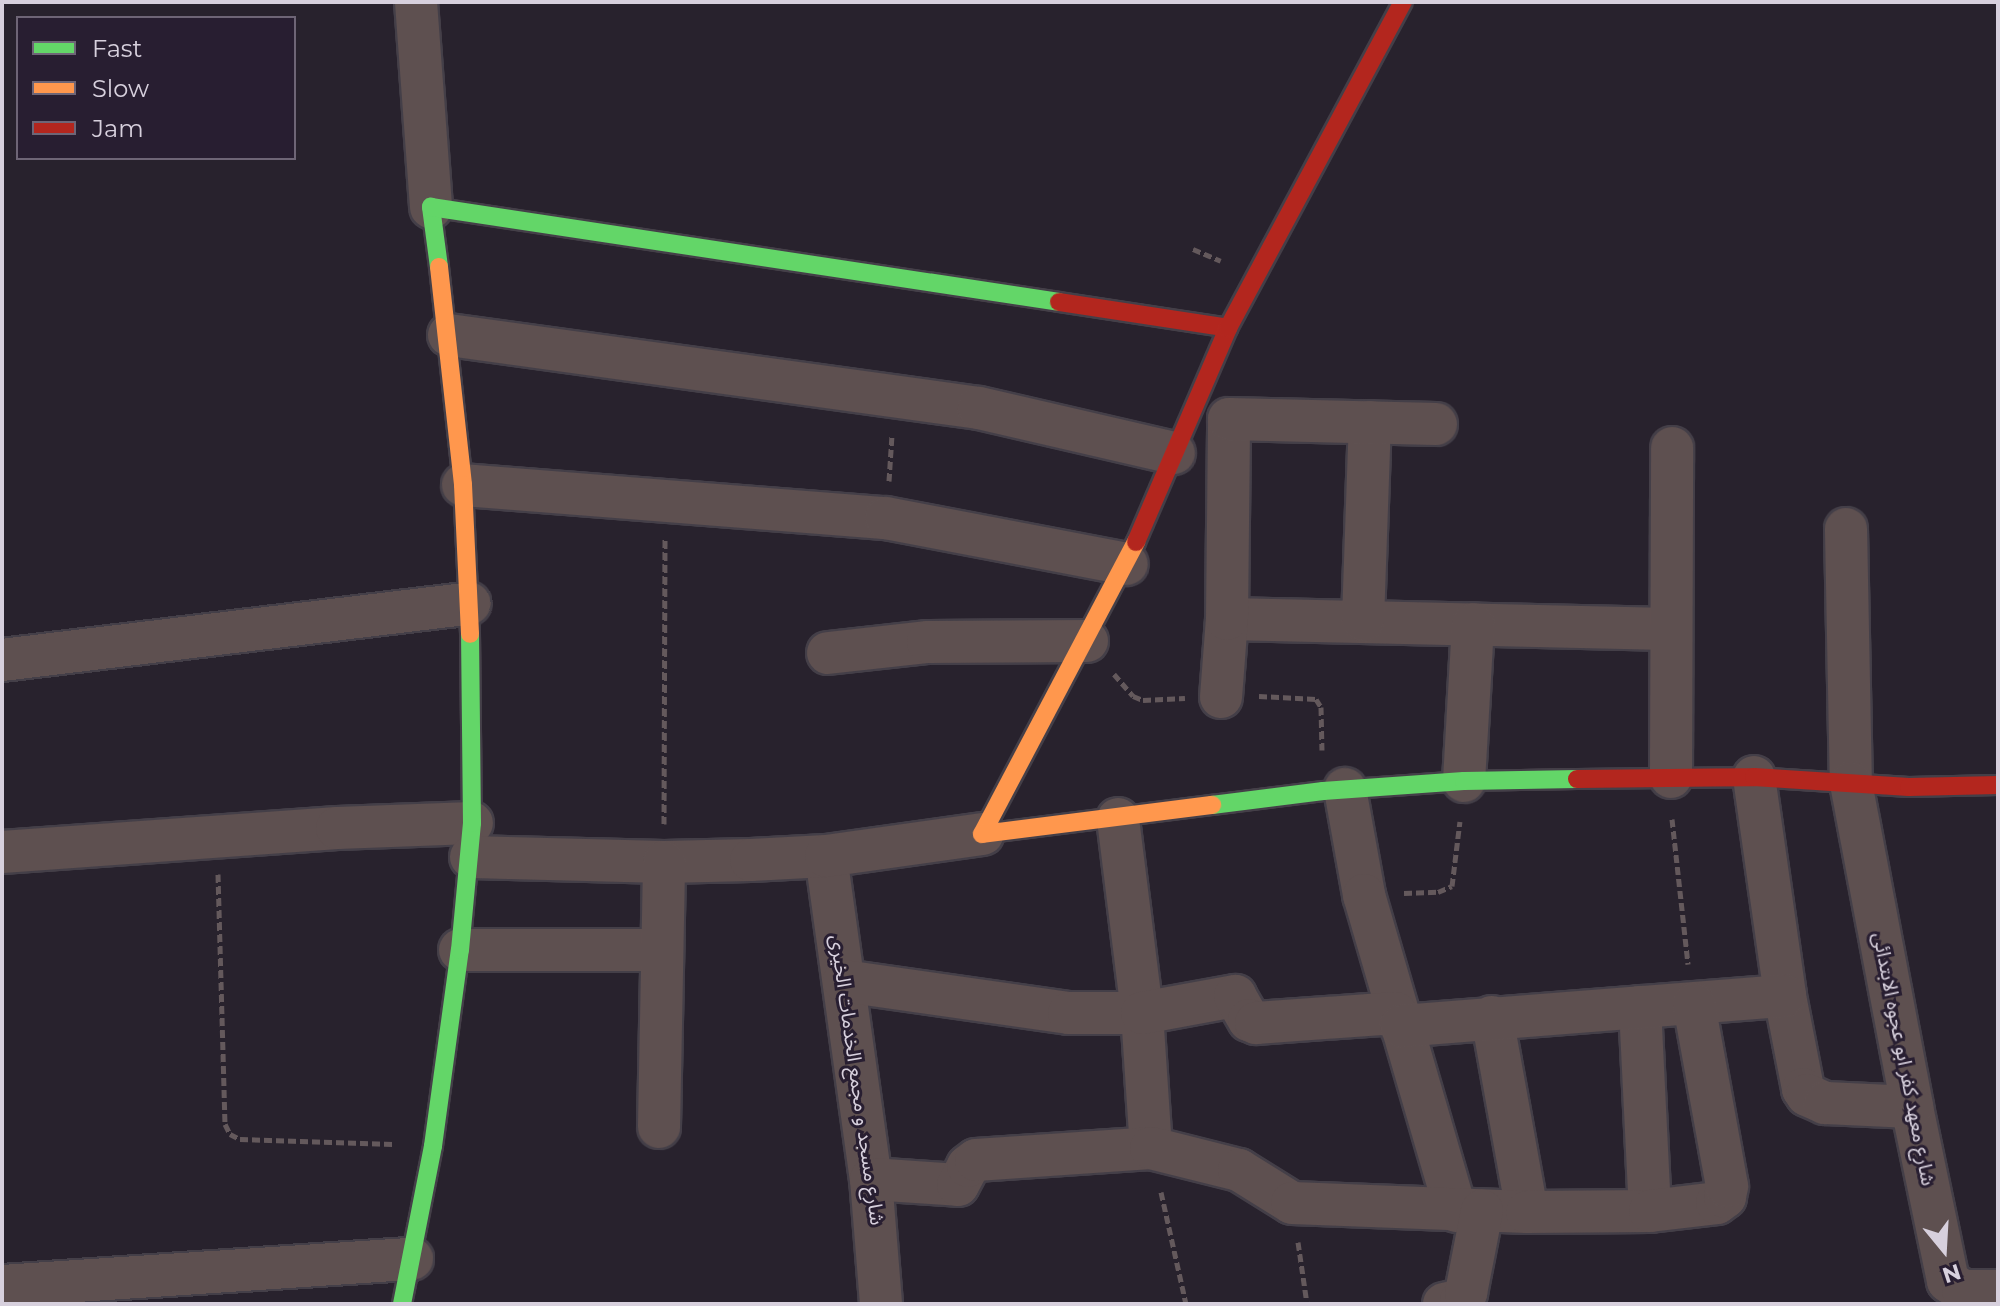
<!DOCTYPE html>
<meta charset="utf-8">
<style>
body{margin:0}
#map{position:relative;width:2000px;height:1306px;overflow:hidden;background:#28222d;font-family:Montserrat,"Noto Sans Arabic",sans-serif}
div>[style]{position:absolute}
.path>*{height:5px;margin-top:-2.5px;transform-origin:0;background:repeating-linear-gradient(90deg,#64595c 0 8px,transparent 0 12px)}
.roads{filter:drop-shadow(2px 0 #443f48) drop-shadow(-2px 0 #443f48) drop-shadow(0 2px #443f48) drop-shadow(0 -2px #443f48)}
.street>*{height:42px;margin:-21px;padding:0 21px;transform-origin:21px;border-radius:21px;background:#5e5050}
.fast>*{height:18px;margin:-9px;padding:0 9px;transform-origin:9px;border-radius:9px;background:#63d668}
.slow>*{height:18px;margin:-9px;padding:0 9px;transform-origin:9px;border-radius:9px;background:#ff974d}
.jam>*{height:18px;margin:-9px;padding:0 9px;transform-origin:9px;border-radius:9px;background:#b3261e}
span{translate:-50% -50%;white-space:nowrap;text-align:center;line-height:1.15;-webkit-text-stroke:6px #281e31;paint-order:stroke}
.street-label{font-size:20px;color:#d7d0dd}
.frame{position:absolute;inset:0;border:4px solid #d7d0dd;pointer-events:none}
.legend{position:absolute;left:16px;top:16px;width:280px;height:144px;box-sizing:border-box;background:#281e31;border:2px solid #6e6576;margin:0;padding:10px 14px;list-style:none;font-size:24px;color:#d7d0dd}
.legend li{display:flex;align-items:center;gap:16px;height:40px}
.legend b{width:40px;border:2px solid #6e6576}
.north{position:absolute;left:1904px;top:1210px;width:80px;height:80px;-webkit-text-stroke:6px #281e31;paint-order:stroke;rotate:162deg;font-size:22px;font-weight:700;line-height:32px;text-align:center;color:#d7d0dd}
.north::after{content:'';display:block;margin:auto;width:28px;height:36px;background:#d7d0dd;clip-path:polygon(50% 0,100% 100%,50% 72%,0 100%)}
</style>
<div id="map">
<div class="path">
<div style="left:1193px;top:249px;width:30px;rotate:23deg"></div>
<div style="left:889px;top:481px;width:46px;rotate:-86.3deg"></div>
<div style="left:1114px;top:674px;width:29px;rotate:49deg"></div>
<div style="left:1133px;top:696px;width:11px;rotate:22deg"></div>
<div style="left:1143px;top:700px;width:42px;rotate:-2.7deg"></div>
<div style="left:1259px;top:696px;width:57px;rotate:3deg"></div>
<div style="left:1316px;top:699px;width:9px;rotate:58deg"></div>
<div style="left:1321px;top:707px;width:43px;rotate:88.7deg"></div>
<div style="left:1672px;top:819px;width:146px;rotate:83.7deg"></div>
<div style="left:664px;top:824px;width:286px;rotate:-89.8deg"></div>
<div style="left:218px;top:874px;width:250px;rotate:88.4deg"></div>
<div style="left:225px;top:1124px;width:11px;rotate:63deg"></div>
<div style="left:230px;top:1134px;width:11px;rotate:27deg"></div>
<div style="left:240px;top:1139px;width:153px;rotate:1.9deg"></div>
<div style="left:1404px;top:893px;width:34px;rotate:-2deg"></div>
<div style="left:1438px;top:892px;width:15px;rotate:-23deg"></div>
<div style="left:1452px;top:886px;width:65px;rotate:-83deg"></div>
<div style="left:1161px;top:1192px;width:115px;rotate:77.4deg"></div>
<div style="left:1298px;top:1242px;width:63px;rotate:81.7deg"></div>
</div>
<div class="roads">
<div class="street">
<div style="left:416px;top:2px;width:206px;rotate:85.8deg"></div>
<div style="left:449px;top:335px;width:535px;rotate:7.84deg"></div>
<div style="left:979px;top:408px;width:200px;rotate:13deg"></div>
<div style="left:463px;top:485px;width:424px;rotate:4.5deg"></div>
<div style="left:886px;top:518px;width:245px;rotate:10.8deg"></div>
<div style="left:1846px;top:529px;width:254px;rotate:88.9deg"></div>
<div style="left:1851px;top:783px;width:330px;rotate:79.3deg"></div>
<div style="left:1912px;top:1107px;width:178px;rotate:78.3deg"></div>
<div style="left:1948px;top:1281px;width:18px;rotate:34deg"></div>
<div style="left:1963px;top:1291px;width:35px"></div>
<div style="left:1227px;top:619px;width:443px;rotate:1.3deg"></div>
<div style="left:1363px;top:620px;width:198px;rotate:-88deg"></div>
<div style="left:828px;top:653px;width:101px;rotate:-6.3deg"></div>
<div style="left:928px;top:642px;width:159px;rotate:-0.4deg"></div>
<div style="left:2px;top:660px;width:471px;rotate:-6.9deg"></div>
<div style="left:1221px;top:697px;width:78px;rotate:-85.6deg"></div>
<div style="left:1227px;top:619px;width:200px;rotate:-89.4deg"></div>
<div style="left:1229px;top:419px;width:207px;rotate:1.4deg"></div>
<div style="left:1671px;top:777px;width:329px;rotate:-89.8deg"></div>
<div style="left:1754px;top:777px;width:221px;rotate:81.9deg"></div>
<div style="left:1785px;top:996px;width:95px;rotate:79deg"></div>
<div style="left:1803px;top:1089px;width:7px;rotate:56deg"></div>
<div style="left:1807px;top:1095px;width:20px;rotate:24deg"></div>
<div style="left:1825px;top:1103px;width:87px;rotate:2.6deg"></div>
<div style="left:1464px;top:781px;width:157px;rotate:-86.7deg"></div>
<div style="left:1345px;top:789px;width:108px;rotate:79.8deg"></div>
<div style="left:1364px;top:895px;width:329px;rotate:73.8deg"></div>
<div style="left:1118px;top:819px;width:195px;rotate:82.9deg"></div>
<div style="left:1142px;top:1013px;width:135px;rotate:86.2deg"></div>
<div style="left:2px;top:852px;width:336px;rotate:-4.1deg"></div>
<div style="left:337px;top:828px;width:135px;rotate:-2.1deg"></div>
<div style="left:826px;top:856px;width:326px;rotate:82.1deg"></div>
<div style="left:871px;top:1179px;width:125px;rotate:85.4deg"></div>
<div style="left:471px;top:857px;width:193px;rotate:1.5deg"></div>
<div style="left:664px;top:862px;width:87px;rotate:-1.3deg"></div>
<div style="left:751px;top:860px;width:75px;rotate:-3.1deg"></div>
<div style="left:826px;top:856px;width:158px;rotate:-8deg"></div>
<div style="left:460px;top:950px;width:201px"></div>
<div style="left:844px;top:981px;width:227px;rotate:8.1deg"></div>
<div style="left:1069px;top:1013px;width:73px"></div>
<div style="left:1142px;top:1013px;width:95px;rotate:-10.4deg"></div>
<div style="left:1235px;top:996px;width:28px;rotate:60deg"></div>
<div style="left:1249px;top:1020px;width:8px;rotate:23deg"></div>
<div style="left:1256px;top:1023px;width:140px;rotate:-4.1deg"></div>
<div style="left:1640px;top:1007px;width:204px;rotate:87.2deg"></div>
<div style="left:1492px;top:1017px;width:198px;rotate:79.8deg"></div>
<div style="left:1401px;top:1026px;width:385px;rotate:-4.5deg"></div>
<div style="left:659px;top:1127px;width:265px;rotate:-88.9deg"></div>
<div style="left:871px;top:1179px;width:87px;rotate:3.9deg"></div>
<div style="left:958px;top:1185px;width:21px;rotate:-62deg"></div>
<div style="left:968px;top:1166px;width:10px;rotate:-37deg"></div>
<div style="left:976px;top:1160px;width:175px;rotate:-3.9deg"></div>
<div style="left:1151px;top:1148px;width:91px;rotate:14deg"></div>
<div style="left:1239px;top:1170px;width:62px;rotate:31.9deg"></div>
<div style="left:1292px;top:1203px;width:235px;rotate:2.2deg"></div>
<div style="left:1527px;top:1212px;width:123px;rotate:-0.5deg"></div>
<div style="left:1650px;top:1211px;width:67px;rotate:-6.8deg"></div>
<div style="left:1717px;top:1203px;width:10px;rotate:-37deg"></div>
<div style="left:1725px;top:1197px;width:11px;rotate:-80deg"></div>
<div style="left:1727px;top:1186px;width:185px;rotate:-100.3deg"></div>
<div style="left:2px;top:1286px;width:411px;rotate:-3.8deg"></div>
<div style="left:1444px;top:1304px;width:17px;rotate:-13deg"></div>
<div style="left:1461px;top:1300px;width:9px;rotate:-54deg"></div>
<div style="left:1466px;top:1293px;width:84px;rotate:-79deg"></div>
</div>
<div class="fast">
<div style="left:439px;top:267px;width:61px;rotate:-97.6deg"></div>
<div style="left:431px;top:207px;width:635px;rotate:8.6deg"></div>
<div style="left:1212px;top:805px;width:112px;rotate:-7.2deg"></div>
<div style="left:1323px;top:791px;width:141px;rotate:-4.1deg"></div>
<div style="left:1464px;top:781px;width:113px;rotate:-1deg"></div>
<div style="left:402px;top:1304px;width:161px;rotate:-78.9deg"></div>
<div style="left:433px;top:1146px;width:198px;rotate:-82.2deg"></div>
<div style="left:460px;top:950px;width:128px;rotate:-84.6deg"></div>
<div style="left:472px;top:823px;width:189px;rotate:-90.6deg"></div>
</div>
<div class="slow">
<div style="left:439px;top:267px;width:219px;rotate:83.7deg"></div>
<div style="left:463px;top:485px;width:149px;rotate:87.3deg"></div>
<div style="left:1136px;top:542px;width:330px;rotate:117.8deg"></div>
<div style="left:982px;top:834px;width:232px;rotate:-7.2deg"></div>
</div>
<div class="jam">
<div style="left:1059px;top:302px;width:171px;rotate:8.7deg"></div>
<div style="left:1136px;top:542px;width:233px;rotate:-66.7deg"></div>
<div style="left:1228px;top:328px;width:370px;rotate:-61.8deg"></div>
<div style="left:1577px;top:779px;width:177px;rotate:-0.6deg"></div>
<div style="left:1754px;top:777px;width:155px;rotate:3.7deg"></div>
<div style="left:1909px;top:787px;width:89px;rotate:-1.3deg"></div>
</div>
</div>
<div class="street-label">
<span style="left:1904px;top:1059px;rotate:79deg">شارع معهد كفر ابو عجوه الابتدائى</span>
<span style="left:857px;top:1080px;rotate:82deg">شارع مسجد و مجمع الخدمات الخيرى</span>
</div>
<div class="frame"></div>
<ul class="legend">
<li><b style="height:10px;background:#63d668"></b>Fast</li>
<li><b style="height:10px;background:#ff974d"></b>Slow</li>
<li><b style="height:10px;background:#b3261e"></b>Jam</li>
</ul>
<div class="north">N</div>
</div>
